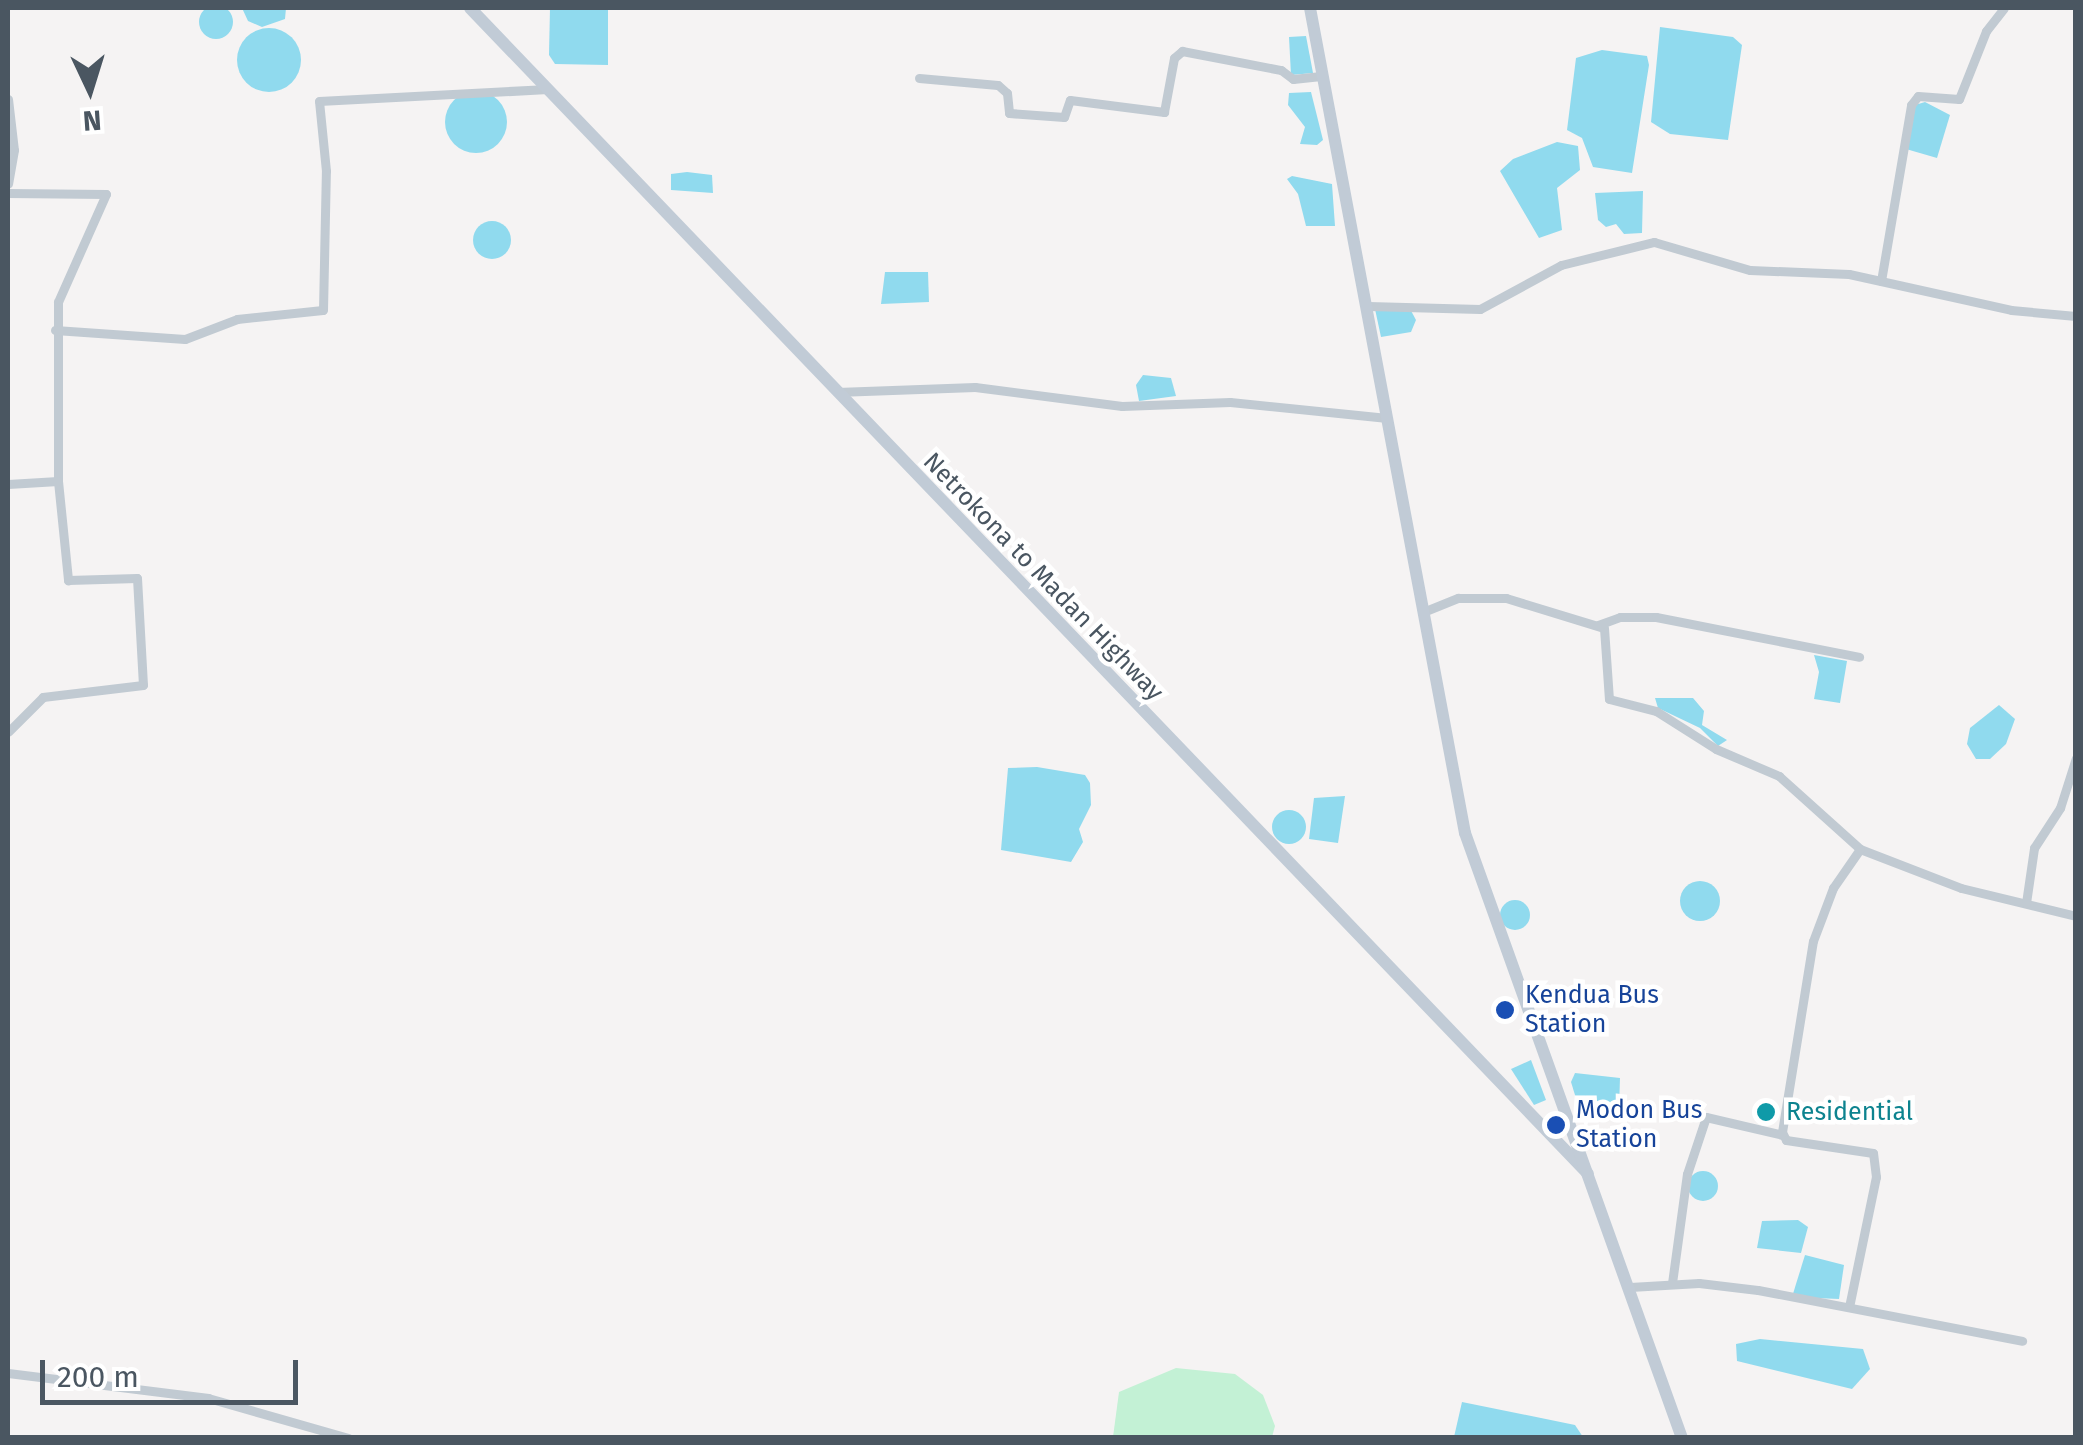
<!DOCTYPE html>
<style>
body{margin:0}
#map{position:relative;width:2083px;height:1445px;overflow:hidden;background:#f5f3f3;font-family:"Fira Sans",sans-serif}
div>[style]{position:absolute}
.green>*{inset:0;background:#c3f1d5}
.water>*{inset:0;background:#90daee}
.round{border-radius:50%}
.minor>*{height:9px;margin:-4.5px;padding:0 4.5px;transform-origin:4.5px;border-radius:4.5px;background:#c1cad2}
.secondary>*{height:12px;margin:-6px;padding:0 6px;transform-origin:6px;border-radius:6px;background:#c1cbd6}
.dots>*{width:28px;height:28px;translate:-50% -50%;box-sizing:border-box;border:5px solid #fff;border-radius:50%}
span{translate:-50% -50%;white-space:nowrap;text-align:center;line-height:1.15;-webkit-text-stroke:9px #fff;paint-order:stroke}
.street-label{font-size:25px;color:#4a5661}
.transit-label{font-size:25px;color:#164399}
.left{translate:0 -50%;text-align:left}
.culture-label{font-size:25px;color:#0d838f}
.frame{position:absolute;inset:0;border:10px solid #4a5661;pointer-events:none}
.north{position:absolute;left:40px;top:40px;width:100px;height:100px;-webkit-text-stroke:8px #fff;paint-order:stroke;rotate:176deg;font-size:28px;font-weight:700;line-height:40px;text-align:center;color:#4a5661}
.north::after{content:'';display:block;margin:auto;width:35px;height:45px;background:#4a5661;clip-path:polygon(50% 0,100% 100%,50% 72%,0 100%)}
.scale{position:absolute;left:40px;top:1360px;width:258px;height:45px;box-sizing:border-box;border:5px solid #4a5661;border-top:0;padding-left:12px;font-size:30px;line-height:35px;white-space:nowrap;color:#4a5661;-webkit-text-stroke:8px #fff;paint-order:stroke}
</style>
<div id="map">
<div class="green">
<div style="clip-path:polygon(1176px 1368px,1235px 1374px,1263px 1395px,1275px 1426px,1272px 1437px,1113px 1437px,1119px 1392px)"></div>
</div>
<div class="water">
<div class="round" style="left:199px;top:5px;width:34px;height:34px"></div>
<div style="clip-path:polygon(242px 8px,286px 8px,285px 19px,262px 27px,248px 21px)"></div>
<div style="clip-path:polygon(550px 8px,608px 8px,608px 65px,555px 64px,549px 55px)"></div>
<div style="clip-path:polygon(1660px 27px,1733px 37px,1742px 45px,1728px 140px,1670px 134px,1651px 122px)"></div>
<div class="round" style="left:237px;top:28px;width:64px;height:64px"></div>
<div style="clip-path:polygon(1306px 36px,1313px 73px,1291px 75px,1289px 37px)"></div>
<div style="clip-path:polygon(1602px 50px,1647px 56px,1649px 65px,1632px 173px,1593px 167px,1582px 138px,1567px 130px,1576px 58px)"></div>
<div class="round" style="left:445px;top:91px;width:62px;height:62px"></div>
<div style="clip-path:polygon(1311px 92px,1323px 140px,1317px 145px,1300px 144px,1305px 127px,1288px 105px,1289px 93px)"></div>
<div style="clip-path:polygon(1925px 102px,1950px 115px,1937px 158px,1906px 149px,1915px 105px)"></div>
<div style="clip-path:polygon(1557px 142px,1578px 146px,1580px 170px,1557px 188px,1562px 230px,1539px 238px,1500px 171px,1513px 159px)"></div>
<div style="clip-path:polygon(687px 172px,712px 175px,713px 193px,671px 190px,671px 174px)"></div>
<div style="clip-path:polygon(1292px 176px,1332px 184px,1335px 226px,1306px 226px,1298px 194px,1287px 179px)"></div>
<div style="clip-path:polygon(1643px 191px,1642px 233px,1624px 234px,1616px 224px,1606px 227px,1598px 220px,1595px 193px)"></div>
<div class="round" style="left:473px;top:221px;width:38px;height:38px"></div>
<div style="clip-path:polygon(885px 272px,928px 272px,929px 302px,881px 304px)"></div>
<div style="clip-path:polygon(1409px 307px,1416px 320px,1411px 332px,1381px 337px,1375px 309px)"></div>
<div style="clip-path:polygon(1143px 375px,1171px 378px,1176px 396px,1139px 401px,1136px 385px)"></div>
<div style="clip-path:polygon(1814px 655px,1847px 661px,1840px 703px,1814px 699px,1819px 672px)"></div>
<div style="clip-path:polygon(1655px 698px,1693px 698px,1704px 711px,1702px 725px,1727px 740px,1718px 746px,1700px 728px,1658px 708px)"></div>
<div style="clip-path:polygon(1999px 705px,2015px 719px,2006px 744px,1990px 759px,1976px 759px,1967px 744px,1970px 728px)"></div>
<div style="clip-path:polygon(1037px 767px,1085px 775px,1090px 783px,1091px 805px,1079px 829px,1083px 842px,1071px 862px,1001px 850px,1008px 768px)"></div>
<div style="clip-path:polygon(1345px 796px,1338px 843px,1309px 839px,1314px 798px)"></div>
<div class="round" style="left:1272px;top:810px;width:34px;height:34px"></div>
<div class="round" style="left:1680px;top:881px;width:40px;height:40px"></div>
<div class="round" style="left:1500px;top:900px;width:30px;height:30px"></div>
<div style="clip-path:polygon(1531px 1060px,1546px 1100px,1534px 1105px,1511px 1069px)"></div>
<div style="clip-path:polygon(1575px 1073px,1620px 1078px,1619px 1108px,1579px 1108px,1571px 1082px)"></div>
<div class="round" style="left:1688px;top:1171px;width:30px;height:30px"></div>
<div style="clip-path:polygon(1798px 1220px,1808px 1227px,1801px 1253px,1757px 1248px,1762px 1221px)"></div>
<div style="clip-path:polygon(1805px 1255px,1844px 1265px,1839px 1299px,1792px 1297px)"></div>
<div style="clip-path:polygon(1760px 1339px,1863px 1349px,1870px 1369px,1852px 1389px,1737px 1361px,1736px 1344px)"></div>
<div style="clip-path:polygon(1462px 1402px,1575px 1425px,1583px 1437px,1454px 1437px)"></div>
</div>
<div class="minor">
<div style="left:919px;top:78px;width:79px;rotate:5.1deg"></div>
<div style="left:998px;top:85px;width:12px;rotate:42deg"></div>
<div style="left:1007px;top:93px;width:20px;rotate:84deg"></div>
<div style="left:1009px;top:113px;width:55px;rotate:4.2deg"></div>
<div style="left:1064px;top:117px;width:18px;rotate:-71deg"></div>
<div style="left:1070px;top:100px;width:95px;rotate:7.3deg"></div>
<div style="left:1164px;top:112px;width:55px;rotate:-79.5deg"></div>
<div style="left:1174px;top:58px;width:11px;rotate:-41deg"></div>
<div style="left:1182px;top:51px;width:101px;rotate:10.9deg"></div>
<div style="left:1281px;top:70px;width:15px;rotate:37deg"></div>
<div style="left:1293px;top:79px;width:28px;rotate:-6deg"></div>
<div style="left:8px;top:99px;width:51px;rotate:83.3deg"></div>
<div style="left:14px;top:150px;width:34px;rotate:100deg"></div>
<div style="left:8px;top:193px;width:98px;rotate:0.6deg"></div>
<div style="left:106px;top:194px;width:118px;rotate:114deg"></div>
<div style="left:58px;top:302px;width:179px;rotate:90deg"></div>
<div style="left:58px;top:481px;width:100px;rotate:84.2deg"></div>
<div style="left:68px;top:580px;width:69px;rotate:-1.7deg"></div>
<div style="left:137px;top:578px;width:107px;rotate:86.8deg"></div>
<div style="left:143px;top:685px;width:101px;rotate:173.2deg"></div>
<div style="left:43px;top:697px;width:49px;rotate:135deg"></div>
<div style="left:1881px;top:281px;width:179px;rotate:-80.3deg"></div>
<div style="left:1911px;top:105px;width:11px;rotate:-52deg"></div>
<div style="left:1918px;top:96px;width:41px;rotate:4.2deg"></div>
<div style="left:1959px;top:99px;width:73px;rotate:-68.3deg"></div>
<div style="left:1986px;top:31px;width:29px;rotate:-52deg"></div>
<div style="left:1368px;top:306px;width:112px;rotate:1.5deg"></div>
<div style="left:1480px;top:309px;width:92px;rotate:-28.5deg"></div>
<div style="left:1561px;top:265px;width:96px;rotate:-13.9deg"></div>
<div style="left:1654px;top:242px;width:100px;rotate:16.3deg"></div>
<div style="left:1750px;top:270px;width:99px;rotate:2.3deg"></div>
<div style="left:1849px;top:274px;width:166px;rotate:12.5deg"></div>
<div style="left:2011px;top:310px;width:65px;rotate:5.3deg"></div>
<div style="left:55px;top:330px;width:130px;rotate:4deg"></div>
<div style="left:185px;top:339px;width:56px;rotate:-21deg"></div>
<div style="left:237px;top:319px;width:86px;rotate:-6deg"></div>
<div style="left:323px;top:310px;width:139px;rotate:-88.8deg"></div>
<div style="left:326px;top:171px;width:70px;rotate:-95.7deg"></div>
<div style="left:319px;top:101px;width:229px;rotate:-3deg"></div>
<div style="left:837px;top:392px;width:138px;rotate:-2.1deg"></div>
<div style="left:975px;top:387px;width:148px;rotate:7.4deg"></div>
<div style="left:1122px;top:406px;width:108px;rotate:-2.1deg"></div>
<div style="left:1230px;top:402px;width:158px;rotate:5.8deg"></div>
<div style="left:8px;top:484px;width:50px;rotate:-3.4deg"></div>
<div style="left:1423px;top:612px;width:38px;rotate:-22deg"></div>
<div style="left:1458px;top:598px;width:48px"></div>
<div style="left:1506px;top:598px;width:102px;rotate:17deg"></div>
<div style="left:1604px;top:628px;width:71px;rotate:86deg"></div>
<div style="left:1609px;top:699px;width:49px;rotate:14.3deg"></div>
<div style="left:1656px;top:711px;width:71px;rotate:32.3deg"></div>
<div style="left:1716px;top:749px;width:69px;rotate:23.2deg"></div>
<div style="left:1779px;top:776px;width:109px;rotate:42deg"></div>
<div style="left:1860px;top:849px;width:108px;rotate:21.1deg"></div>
<div style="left:1961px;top:888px;width:118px;rotate:13.7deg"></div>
<div style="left:1598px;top:625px;width:23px;rotate:-20deg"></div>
<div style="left:1620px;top:617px;width:36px"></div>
<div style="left:1656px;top:617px;width:207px;rotate:11.1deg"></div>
<div style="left:2026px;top:903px;width:56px;rotate:-81.7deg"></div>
<div style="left:2034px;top:848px;width:48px;rotate:-57deg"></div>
<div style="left:2060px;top:808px;width:52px;rotate:-72.3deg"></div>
<div style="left:1672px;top:1283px;width:110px;rotate:-82.2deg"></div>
<div style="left:1687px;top:1174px;width:60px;rotate:-71.6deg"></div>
<div style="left:1706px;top:1117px;width:79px;rotate:13.2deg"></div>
<div style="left:1630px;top:1287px;width:69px;rotate:-3.3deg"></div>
<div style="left:1699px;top:1283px;width:59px;rotate:6.8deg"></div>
<div style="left:1758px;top:1290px;width:269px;rotate:10.9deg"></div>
<div style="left:1849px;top:1307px;width:133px;rotate:-78.3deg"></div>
<div style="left:1876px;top:1177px;width:24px;rotate:-97deg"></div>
<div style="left:1873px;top:1153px;width:88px;rotate:-171.5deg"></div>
<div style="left:1786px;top:1140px;width:9px;rotate:-117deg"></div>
<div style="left:1782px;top:1132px;width:193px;rotate:-80.8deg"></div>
<div style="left:1813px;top:941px;width:57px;rotate:-69.3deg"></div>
<div style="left:1833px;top:888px;width:47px;rotate:-55.3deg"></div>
<div style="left:8px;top:1373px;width:202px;rotate:7.1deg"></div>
<div style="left:208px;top:1398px;width:146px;rotate:15.9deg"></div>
</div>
<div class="secondary">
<div style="left:470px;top:8px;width:1615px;rotate:46.2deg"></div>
<div style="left:1310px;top:8px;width:839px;rotate:79.36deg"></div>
<div style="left:1465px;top:833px;width:643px;rotate:70.27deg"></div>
</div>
<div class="dots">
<div style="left:1505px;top:1010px;background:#1a4fb4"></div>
<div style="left:1766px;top:1112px;background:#0f9aa8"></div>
<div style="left:1556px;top:1125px;background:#1a4fb4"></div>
</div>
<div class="street-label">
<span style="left:1043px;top:577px;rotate:46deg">Netrokona to Madan Highway</span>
</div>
<div class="transit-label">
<span class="left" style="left:1525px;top:1010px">Kendua Bus<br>Station</span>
<span class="left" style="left:1576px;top:1125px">Modon Bus<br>Station</span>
</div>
<div class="culture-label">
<span class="left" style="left:1786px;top:1112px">Residential</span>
</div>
<div class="frame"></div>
<div class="north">N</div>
<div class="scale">200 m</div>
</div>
